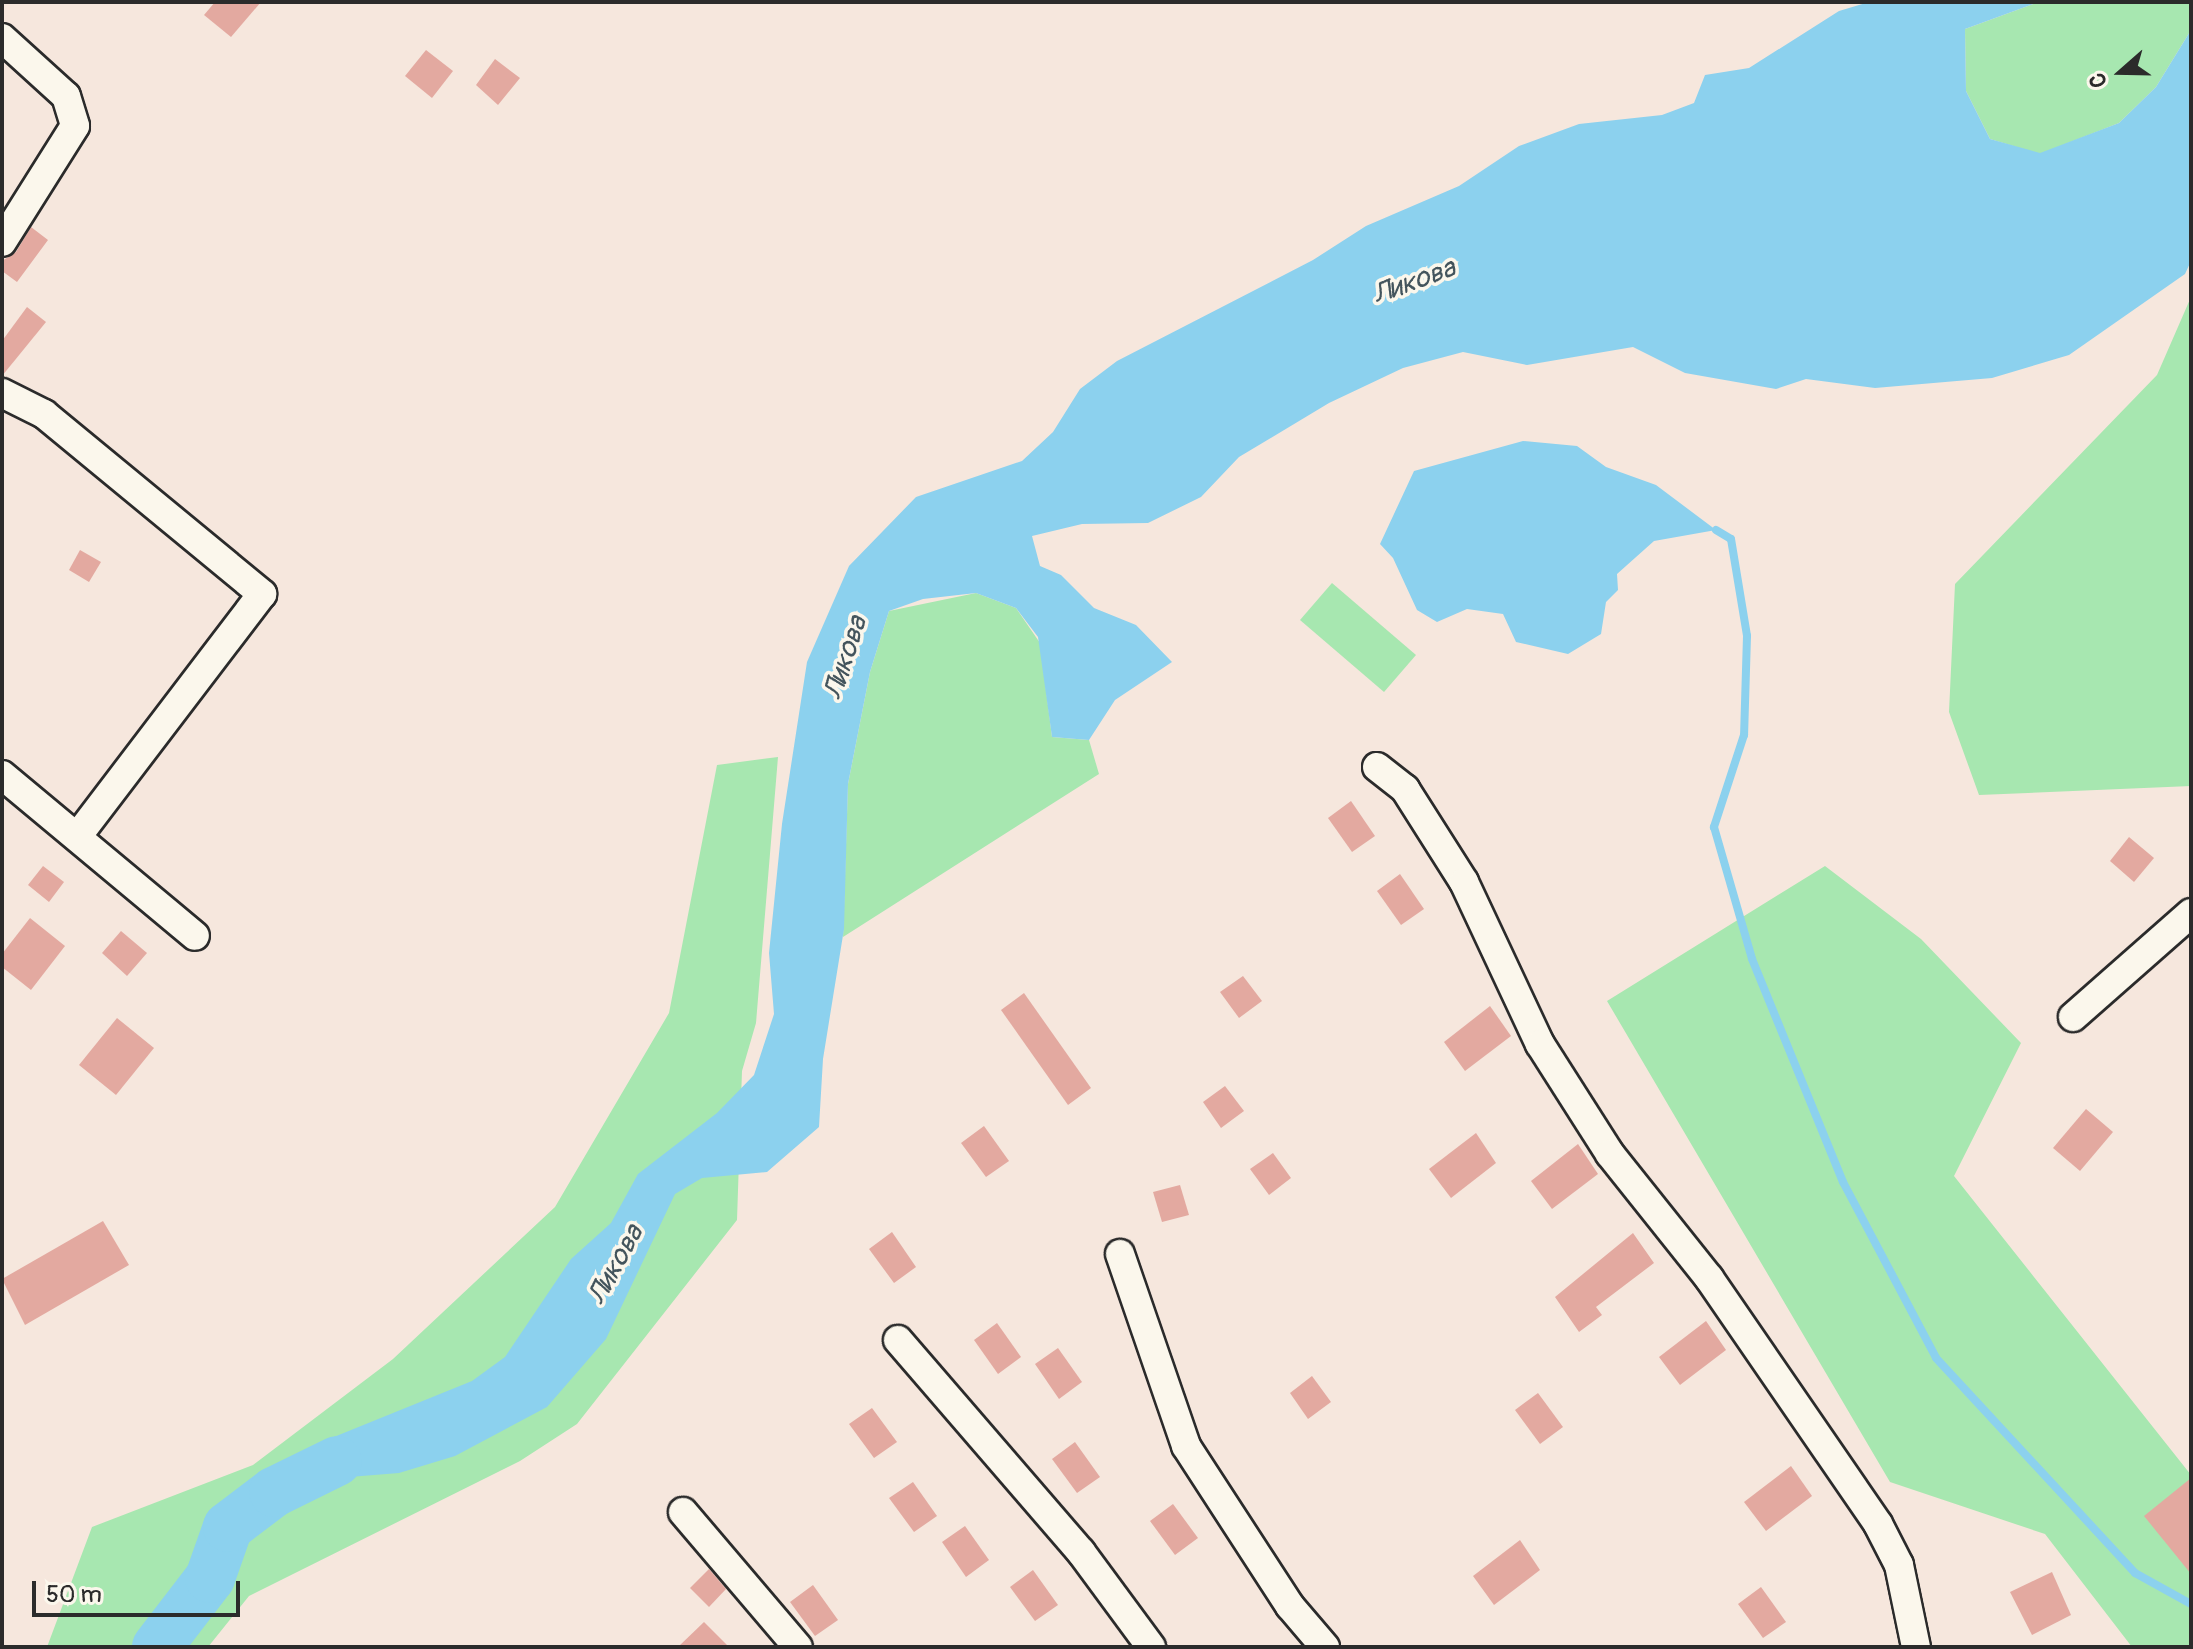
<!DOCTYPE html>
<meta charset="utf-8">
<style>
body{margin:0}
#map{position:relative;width:2193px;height:1649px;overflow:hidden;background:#f6e7dd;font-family:Pangolin,sans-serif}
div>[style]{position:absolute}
.green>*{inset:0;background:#a7e7b0}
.water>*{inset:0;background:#8cd1ee}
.stream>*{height:8px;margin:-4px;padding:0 4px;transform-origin:4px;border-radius:4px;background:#8cd1ee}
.river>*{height:50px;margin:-25px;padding:0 25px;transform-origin:25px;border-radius:25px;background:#8cd1ee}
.building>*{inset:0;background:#e3a9a0}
.roads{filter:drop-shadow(2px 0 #2b2b2b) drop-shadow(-2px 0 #2b2b2b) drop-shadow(0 2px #2b2b2b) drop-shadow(0 -2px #2b2b2b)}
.street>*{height:28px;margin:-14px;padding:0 14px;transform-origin:14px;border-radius:14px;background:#fbf7ec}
span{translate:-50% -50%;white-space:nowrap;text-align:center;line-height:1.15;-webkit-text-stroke:7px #fbf7ec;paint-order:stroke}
.water-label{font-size:28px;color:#43545c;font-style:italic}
.frame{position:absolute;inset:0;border:4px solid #2b2b2b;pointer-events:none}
.north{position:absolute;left:2081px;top:32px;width:80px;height:80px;-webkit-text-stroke:6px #fbf7ec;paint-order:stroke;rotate:250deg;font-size:22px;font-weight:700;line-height:32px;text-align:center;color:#2b2b2b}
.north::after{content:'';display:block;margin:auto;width:28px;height:36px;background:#2b2b2b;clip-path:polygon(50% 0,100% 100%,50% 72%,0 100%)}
.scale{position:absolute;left:32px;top:1581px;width:208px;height:36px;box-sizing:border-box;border:4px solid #2b2b2b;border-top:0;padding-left:10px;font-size:24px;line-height:28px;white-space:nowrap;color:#2b2b2b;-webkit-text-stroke:6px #fbf7ec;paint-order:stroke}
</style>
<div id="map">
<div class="green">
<div style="clip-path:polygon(2039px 2px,2191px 2px,2191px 30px,2156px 87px,2119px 123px,2040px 154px,1990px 139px,1966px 91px,1965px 29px)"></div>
<div style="clip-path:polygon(2191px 297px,2191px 786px,1979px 795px,1949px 712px,1955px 584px,2157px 375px)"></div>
<div style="clip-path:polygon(1332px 583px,1416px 655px,1384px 692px,1300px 620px)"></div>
<div style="clip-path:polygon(976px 593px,1016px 608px,1040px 643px,1052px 737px,1089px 740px,1099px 774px,843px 937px,848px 784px,870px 672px,889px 611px)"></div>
<div style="clip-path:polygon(778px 757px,756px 1023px,742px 1071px,737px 1220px,577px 1424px,520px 1461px,249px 1596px,208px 1647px,47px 1647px,92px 1527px,253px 1465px,393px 1359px,555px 1207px,669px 1013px,717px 765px)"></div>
<div style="clip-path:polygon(1825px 866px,1921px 939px,2021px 1043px,1954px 1176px,2191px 1475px,2191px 1647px,2132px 1647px,2045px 1534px,1890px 1482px,1607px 1001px)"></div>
</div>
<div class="water">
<div style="clip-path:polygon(1869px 2px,2039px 2px,1965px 29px,1966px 91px,1990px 139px,2040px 153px,2119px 123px,2156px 87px,2191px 30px,2191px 261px,2185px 274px,2069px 355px,1992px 378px,1875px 388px,1806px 379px,1776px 389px,1685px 373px,1633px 347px,1527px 365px,1463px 352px,1403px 368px,1329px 403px,1239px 457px,1201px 497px,1148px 523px,1082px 524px,1032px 536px,1040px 566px,1061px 575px,1094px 608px,1136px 625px,1172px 662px,1115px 700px,1089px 740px,1052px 737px,1038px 637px,1016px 608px,976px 593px,923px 599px,889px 611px,870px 672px,848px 784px,844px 929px,823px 1059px,819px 1127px,767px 1172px,702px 1178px,675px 1194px,606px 1339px,547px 1407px,455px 1456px,399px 1473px,349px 1477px,307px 1492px,274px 1492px,319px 1443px,472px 1381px,505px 1357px,571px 1259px,611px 1223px,638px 1174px,717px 1113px,754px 1075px,774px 1014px,769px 953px,782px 824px,807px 662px,849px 566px,916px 497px,1022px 461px,1053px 432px,1080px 389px,1117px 361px,1313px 260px,1366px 226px,1459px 186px,1519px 146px,1579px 124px,1662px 115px,1694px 103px,1705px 75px,1749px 68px,1839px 11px)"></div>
<div style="clip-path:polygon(1523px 441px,1577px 446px,1606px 467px,1656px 485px,1716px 530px,1654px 541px,1617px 574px,1618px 590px,1606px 602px,1601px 634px,1568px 654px,1516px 642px,1503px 614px,1467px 609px,1437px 622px,1417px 610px,1393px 558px,1380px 544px,1414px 471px)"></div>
</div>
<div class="stream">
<div style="left:1716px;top:530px;width:17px;rotate:31deg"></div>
<div style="left:1731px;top:539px;width:98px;rotate:80.6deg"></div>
<div style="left:1747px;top:636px;width:99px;rotate:91.7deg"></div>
<div style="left:1744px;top:735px;width:97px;rotate:108.1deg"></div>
<div style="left:1714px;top:827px;width:137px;rotate:73.9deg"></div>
<div style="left:1752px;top:959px;width:241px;rotate:67.8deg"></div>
<div style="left:1843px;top:1182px;width:199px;rotate:62.1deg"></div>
<div style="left:1936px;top:1358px;width:293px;rotate:47.2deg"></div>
<div style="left:2135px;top:1573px;width:64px;rotate:29deg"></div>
</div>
<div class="river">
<div style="left:157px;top:1647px;width:87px;rotate:-52.5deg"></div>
<div style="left:210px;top:1578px;width:54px;rotate:-70.6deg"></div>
<div style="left:228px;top:1527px;width:58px;rotate:-37.3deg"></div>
<div style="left:274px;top:1492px;width:70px;rotate:-26.2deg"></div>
</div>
<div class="building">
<div style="clip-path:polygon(215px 2px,261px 2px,231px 37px,204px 15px)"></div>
<div style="clip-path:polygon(426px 50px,453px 71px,432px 98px,405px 76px)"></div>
<div style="clip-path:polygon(495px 59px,520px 78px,498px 105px,476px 85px)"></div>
<div style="clip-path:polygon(31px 227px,48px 240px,17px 282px,2px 271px,2px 261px,16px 252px)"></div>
<div style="clip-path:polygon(27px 307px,46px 322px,2px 376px,2px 341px)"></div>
<div style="clip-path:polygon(80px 550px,101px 562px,89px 582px,69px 570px)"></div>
<div style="clip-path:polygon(1351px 801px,1375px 836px,1352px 852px,1328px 818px)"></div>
<div style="clip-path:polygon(2129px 837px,2154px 858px,2134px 882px,2110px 861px)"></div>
<div style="clip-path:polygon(43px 866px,64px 882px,49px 902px,28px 885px)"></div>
<div style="clip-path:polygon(1400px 874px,1424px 909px,1401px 925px,1377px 891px)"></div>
<div style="clip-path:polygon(30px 918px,65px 946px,31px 990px,2px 967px,2px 954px)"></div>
<div style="clip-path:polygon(121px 931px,147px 953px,127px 976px,102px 953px)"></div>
<div style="clip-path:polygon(1243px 976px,1262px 1001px,1239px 1018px,1220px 992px)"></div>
<div style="clip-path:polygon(1024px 993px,1091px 1088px,1068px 1105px,1001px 1010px)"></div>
<div style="clip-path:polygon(1490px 1006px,1511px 1036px,1465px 1071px,1444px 1042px)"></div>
<div style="clip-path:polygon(117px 1018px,154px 1048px,116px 1095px,79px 1065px)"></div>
<div style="clip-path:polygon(1225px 1086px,1244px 1111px,1221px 1128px,1203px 1102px)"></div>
<div style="clip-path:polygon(2086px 1109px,2113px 1132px,2080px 1171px,2053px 1148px)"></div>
<div style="clip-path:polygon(984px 1126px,1009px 1161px,986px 1177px,961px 1143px)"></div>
<div style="clip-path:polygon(1476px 1133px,1496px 1163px,1451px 1198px,1429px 1169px)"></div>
<div style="clip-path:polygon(1578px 1144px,1598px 1174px,1552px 1209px,1531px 1181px)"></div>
<div style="clip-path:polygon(1273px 1153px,1291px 1178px,1269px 1195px,1250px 1169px)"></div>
<div style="clip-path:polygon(1180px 1185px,1189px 1215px,1162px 1222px,1153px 1192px)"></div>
<div style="clip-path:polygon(103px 1221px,129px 1265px,25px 1325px,2px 1279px)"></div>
<div style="clip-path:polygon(892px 1232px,916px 1267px,894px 1283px,869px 1249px)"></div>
<div style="clip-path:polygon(1633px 1233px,1654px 1263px,1596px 1307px,1602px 1315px,1579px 1332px,1555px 1297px)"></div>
<div style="clip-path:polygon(1706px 1321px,1726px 1350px,1680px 1385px,1659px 1357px)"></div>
<div style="clip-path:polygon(997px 1323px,1021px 1357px,998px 1374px,974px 1340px)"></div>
<div style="clip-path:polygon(1058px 1348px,1082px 1382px,1059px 1399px,1035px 1364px)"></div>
<div style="clip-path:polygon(1312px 1376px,1331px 1402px,1308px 1419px,1290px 1393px)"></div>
<div style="clip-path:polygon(1538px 1393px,1563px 1427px,1540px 1444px,1515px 1410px)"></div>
<div style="clip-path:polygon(872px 1408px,897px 1442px,874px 1458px,849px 1424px)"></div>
<div style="clip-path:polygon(1075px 1442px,1100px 1477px,1077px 1493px,1052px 1459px)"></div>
<div style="clip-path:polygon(1791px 1466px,1812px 1496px,1766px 1531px,1744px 1502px)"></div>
<div style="clip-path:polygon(2191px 1478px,2191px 1574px,2144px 1516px)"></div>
<div style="clip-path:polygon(913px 1482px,937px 1516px,914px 1532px,889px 1498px)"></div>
<div style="clip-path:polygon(1173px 1504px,1198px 1538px,1175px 1555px,1150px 1521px)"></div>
<div style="clip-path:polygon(965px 1526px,989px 1560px,966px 1577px,942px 1542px)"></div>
<div style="clip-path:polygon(1520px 1540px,1540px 1570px,1494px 1605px,1473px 1576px)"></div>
<div style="clip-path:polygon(709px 1569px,726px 1589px,709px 1607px,690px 1588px)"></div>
<div style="clip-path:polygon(1033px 1570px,1058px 1605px,1035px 1621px,1010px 1587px)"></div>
<div style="clip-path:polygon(2052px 1572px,2071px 1615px,2032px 1635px,2010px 1592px)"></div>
<div style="clip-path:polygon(813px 1585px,838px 1620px,815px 1636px,790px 1602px)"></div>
<div style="clip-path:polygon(1761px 1587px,1786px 1622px,1763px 1638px,1738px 1604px)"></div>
<div style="clip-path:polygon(704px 1622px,729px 1647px,678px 1647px)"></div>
</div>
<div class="roads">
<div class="street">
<div style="left:2px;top:38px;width:86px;rotate:42.2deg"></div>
<div style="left:66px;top:96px;width:31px;rotate:73deg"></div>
<div style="left:75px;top:126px;width:137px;rotate:122.2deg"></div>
<div style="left:2px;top:393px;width:47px;rotate:26.6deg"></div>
<div style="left:44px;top:414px;width:283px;rotate:39.5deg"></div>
<div style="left:262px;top:594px;width:305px;rotate:127.3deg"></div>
<div style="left:1377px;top:767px;width:36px;rotate:38deg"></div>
<div style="left:1405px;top:789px;width:110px;rotate:57.6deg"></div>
<div style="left:1464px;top:882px;width:179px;rotate:64.9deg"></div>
<div style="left:1540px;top:1044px;width:130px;rotate:57.5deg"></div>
<div style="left:1610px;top:1154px;width:159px;rotate:51.4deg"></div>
<div style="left:1709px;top:1278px;width:298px;rotate:55.5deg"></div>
<div style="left:1878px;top:1524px;width:46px;rotate:62.9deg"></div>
<div style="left:1899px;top:1565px;width:84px;rotate:78.3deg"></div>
<div style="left:2px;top:775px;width:251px;rotate:39.8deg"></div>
<div style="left:2073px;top:1017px;width:157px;rotate:-41.4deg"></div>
<div style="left:1120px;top:1254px;width:203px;rotate:71deg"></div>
<div style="left:1186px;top:1446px;width:191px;rotate:57deg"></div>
<div style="left:1290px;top:1606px;width:54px;rotate:49.5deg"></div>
<div style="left:898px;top:1340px;width:280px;rotate:49.2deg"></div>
<div style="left:1081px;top:1552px;width:118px;rotate:53.6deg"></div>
<div style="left:683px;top:1512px;width:177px;rotate:49.6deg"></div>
</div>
</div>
<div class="water-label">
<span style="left:1414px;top:282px;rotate:-20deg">Ликова</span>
<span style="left:846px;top:658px;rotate:-72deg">Ликова</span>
<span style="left:616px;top:1265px;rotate:-61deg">Ликова</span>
</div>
<div class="frame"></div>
<div class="north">С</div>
<div class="scale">50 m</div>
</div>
